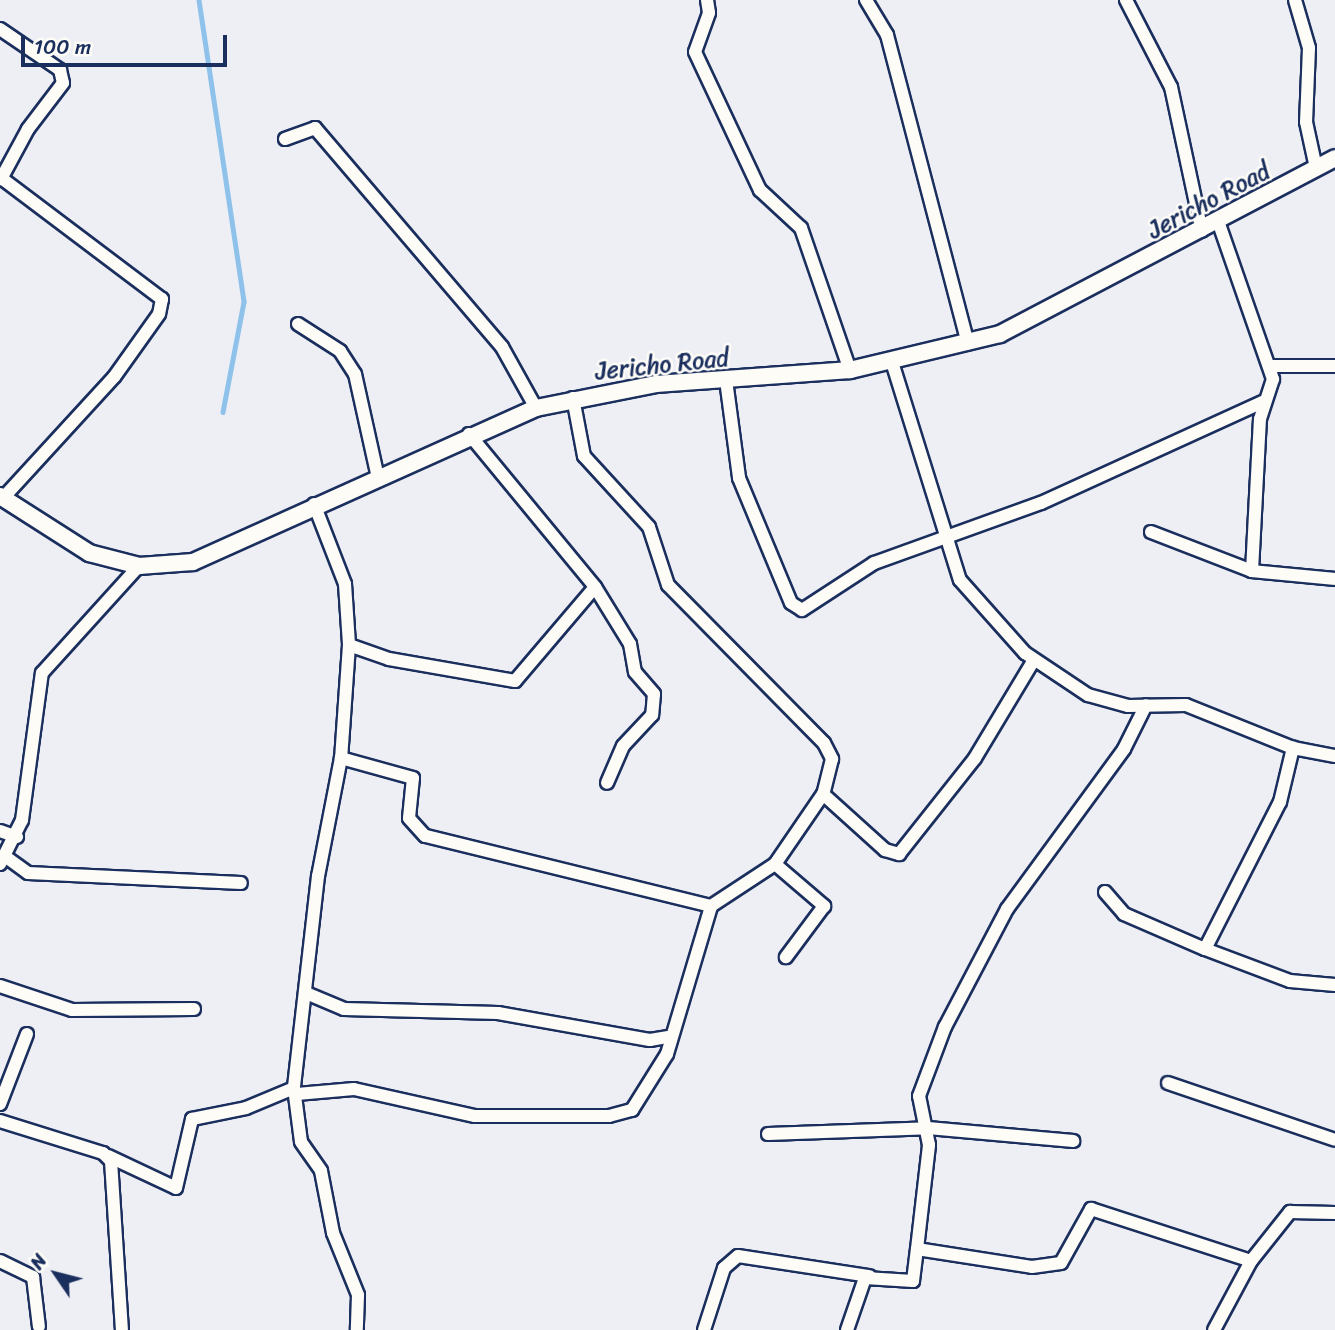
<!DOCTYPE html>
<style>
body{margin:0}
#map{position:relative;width:1335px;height:1330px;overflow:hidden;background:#eeeff5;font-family:Sriracha,sans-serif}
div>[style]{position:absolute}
.stream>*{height:4.5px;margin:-2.25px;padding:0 2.25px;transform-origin:2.25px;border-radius:2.25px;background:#8ec2eb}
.roads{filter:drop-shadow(2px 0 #1b2f5e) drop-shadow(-2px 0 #1b2f5e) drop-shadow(0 2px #1b2f5e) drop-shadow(0 -2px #1b2f5e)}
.street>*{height:12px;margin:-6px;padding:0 6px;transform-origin:6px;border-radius:6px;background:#fdfcf7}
.secondary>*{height:16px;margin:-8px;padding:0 8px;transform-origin:8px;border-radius:8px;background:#fdfcf7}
span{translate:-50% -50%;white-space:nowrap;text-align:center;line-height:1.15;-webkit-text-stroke:5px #fdfcf7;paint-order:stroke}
.street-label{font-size:24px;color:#1b2f5e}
.north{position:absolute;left:21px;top:1239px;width:70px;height:70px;-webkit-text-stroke:5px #fdfcf7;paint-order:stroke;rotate:305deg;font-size:19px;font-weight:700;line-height:28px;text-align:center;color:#1b2f5e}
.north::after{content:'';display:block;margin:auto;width:24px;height:32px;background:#1b2f5e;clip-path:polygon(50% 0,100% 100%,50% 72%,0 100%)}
.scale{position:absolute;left:21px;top:35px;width:206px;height:32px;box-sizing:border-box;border:4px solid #1b2f5e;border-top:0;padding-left:9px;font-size:21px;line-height:24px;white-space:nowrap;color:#1b2f5e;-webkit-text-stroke:5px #fdfcf7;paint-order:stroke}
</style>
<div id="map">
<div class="stream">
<div style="left:199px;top:0;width:305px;rotate:81.5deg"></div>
<div style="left:244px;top:302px;width:112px;rotate:100.8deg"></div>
</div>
<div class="roads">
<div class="street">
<div style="left:707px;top:0;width:13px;rotate:81deg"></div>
<div style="left:709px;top:13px;width:41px;rotate:109.7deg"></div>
<div style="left:695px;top:52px;width:153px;rotate:64.8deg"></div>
<div style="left:760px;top:190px;width:56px;rotate:42.8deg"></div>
<div style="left:801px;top:228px;width:150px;rotate:71deg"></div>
<div style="left:866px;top:0;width:41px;rotate:59deg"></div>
<div style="left:887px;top:35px;width:319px;rotate:75.3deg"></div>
<div style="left:1126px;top:0;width:98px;rotate:62.7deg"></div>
<div style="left:1171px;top:87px;width:147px;rotate:77.9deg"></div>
<div style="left:1295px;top:0;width:50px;rotate:73.7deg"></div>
<div style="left:1309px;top:48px;width:74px;rotate:92.3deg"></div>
<div style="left:1306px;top:122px;width:47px;rotate:77.7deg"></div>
<div style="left:0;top:29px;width:73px;rotate:34.3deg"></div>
<div style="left:60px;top:70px;width:13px;rotate:77deg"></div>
<div style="left:63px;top:83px;width:58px;rotate:127.3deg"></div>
<div style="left:28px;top:129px;width:57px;rotate:118.4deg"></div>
<div style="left:285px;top:139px;width:32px;rotate:-20deg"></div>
<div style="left:315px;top:128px;width:288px;rotate:49.5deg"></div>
<div style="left:502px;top:347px;width:70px;rotate:60.9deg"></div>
<div style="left:0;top:177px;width:203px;rotate:37deg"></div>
<div style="left:162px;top:299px;width:15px;rotate:101deg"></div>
<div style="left:159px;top:314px;width:77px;rotate:125.5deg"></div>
<div style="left:114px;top:377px;width:164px;rotate:132.5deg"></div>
<div style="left:298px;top:324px;width:50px;rotate:32.7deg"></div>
<div style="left:340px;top:351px;width:27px;rotate:57deg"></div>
<div style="left:355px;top:374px;width:107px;rotate:77.5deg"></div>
<div style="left:892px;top:362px;width:228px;rotate:72.7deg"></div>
<div style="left:960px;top:580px;width:98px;rotate:48.3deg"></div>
<div style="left:1025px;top:653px;width:76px;rotate:33.7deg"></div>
<div style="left:1088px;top:695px;width:41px;rotate:15.4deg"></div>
<div style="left:1128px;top:706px;width:58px;rotate:-1deg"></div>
<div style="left:1186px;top:705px;width:115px;rotate:21.9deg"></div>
<div style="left:1293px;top:748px;width:43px;rotate:10.8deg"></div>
<div style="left:1271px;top:366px;width:64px"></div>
<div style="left:726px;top:380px;width:99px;rotate:82.4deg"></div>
<div style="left:739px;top:478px;width:135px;rotate:67.4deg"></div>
<div style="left:791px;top:603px;width:13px;rotate:32deg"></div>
<div style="left:802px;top:610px;width:86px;rotate:-33.1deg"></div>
<div style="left:874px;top:563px;width:177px;rotate:-19.8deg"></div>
<div style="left:1041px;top:503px;width:244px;rotate:-24.5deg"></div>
<div style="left:573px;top:398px;width:59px;rotate:79.3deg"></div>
<div style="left:584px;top:456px;width:96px;rotate:47.5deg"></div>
<div style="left:649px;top:527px;width:61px;rotate:71.9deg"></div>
<div style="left:668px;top:585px;width:222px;rotate:45.4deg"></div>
<div style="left:824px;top:743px;width:18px;rotate:63deg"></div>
<div style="left:832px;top:759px;width:36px;rotate:104deg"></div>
<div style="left:823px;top:794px;width:85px;rotate:124.4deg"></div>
<div style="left:775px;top:864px;width:77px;rotate:146.7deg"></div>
<div style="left:469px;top:434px;width:198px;rotate:50.5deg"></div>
<div style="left:595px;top:587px;width:67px;rotate:58.4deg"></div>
<div style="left:630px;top:644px;width:28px;rotate:80deg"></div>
<div style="left:635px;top:672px;width:29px;rotate:49deg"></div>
<div style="left:654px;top:694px;width:21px;rotate:95deg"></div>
<div style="left:652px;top:715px;width:42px;rotate:133.1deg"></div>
<div style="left:623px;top:746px;width:40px;rotate:113.4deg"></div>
<div style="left:314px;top:504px;width:86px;rotate:68.8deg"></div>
<div style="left:345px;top:584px;width:61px;rotate:86.2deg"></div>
<div style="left:349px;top:645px;width:113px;rotate:94deg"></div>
<div style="left:341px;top:758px;width:120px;rotate:101deg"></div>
<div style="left:318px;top:876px;width:213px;rotate:96.5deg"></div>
<div style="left:294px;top:1088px;width:54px;rotate:82.6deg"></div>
<div style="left:301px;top:1142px;width:35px;rotate:55deg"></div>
<div style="left:321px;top:1171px;width:63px;rotate:79deg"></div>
<div style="left:333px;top:1233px;width:67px;rotate:68deg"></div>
<div style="left:358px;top:1295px;width:35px;rotate:92deg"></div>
<div style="left:1151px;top:532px;width:108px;rotate:21.1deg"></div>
<div style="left:1252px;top:571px;width:152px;rotate:-87deg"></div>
<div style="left:1260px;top:419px;width:42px;rotate:-72deg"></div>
<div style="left:1273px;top:379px;width:167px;rotate:-109.2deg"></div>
<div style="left:1252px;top:571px;width:83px;rotate:5.5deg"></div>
<div style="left:349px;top:645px;width:42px;rotate:19.3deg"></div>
<div style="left:389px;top:659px;width:128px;rotate:9.9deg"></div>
<div style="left:515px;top:681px;width:123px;rotate:-49.6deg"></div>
<div style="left:823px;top:794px;width:84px;rotate:42.1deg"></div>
<div style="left:885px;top:850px;width:15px;rotate:16deg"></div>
<div style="left:899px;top:854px;width:122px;rotate:-51.6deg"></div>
<div style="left:975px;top:758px;width:114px;rotate:-59deg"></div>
<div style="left:0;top:831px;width:18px;rotate:19deg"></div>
<div style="left:6px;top:857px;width:27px;rotate:36deg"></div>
<div style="left:28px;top:873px;width:213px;rotate:2.7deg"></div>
<div style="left:0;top:864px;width:49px;rotate:-63.4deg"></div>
<div style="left:22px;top:820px;width:148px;rotate:-82.3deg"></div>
<div style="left:42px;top:673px;width:144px;rotate:-47.8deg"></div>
<div style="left:775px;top:864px;width:65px;rotate:40.6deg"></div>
<div style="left:824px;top:906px;width:64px;rotate:126.7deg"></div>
<div style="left:1105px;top:892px;width:29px;rotate:49deg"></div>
<div style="left:1124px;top:914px;width:88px;rotate:23.4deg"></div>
<div style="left:1205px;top:949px;width:91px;rotate:20.6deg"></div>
<div style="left:1290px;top:981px;width:45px;rotate:5.1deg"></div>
<div style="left:1205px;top:949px;width:165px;rotate:-63deg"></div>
<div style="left:1280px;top:802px;width:56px;rotate:-76.5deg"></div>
<div style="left:0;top:986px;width:76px;rotate:18.4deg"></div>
<div style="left:72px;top:1010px;width:122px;rotate:-0.5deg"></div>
<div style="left:306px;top:993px;width:41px;rotate:22.8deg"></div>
<div style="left:344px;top:1009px;width:154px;rotate:1.5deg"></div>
<div style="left:498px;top:1013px;width:154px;rotate:10.1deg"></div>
<div style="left:650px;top:1040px;width:17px;rotate:-10deg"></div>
<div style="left:1168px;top:1083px;width:176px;rotate:18.8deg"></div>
<div style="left:297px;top:1094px;width:57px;rotate:-5deg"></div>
<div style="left:354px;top:1089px;width:124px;rotate:12.6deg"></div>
<div style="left:475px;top:1116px;width:134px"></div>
<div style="left:609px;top:1116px;width:24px;rotate:-15deg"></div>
<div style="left:632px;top:1110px;width:66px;rotate:-58deg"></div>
<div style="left:667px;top:1054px;width:154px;rotate:-73.4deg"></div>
<div style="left:711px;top:906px;width:294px;rotate:-166.2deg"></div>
<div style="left:425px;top:836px;width:24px;rotate:-132deg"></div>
<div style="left:409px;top:818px;width:40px;rotate:-84.3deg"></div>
<div style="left:413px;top:778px;width:75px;rotate:-164.5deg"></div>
<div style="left:0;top:1104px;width:75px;rotate:-68.9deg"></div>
<div style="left:0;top:1121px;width:108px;rotate:17.3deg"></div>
<div style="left:103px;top:1153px;width:11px;rotate:45deg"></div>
<div style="left:111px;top:1161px;width:169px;rotate:86.3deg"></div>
<div style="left:768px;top:1134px;width:160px;rotate:-2.1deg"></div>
<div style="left:928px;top:1128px;width:146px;rotate:5.1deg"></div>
<div style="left:108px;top:1156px;width:75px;rotate:25.2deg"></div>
<div style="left:176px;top:1188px;width:71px;rotate:-76.9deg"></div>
<div style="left:192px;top:1119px;width:55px;rotate:-11.5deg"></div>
<div style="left:246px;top:1108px;width:52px;rotate:-22.6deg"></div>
<div style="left:917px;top:1249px;width:105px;rotate:-83.4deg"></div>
<div style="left:929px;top:1145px;width:50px;rotate:-101.5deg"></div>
<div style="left:919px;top:1096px;width:74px;rotate:-69.4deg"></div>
<div style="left:945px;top:1027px;width:133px;rotate:-62.3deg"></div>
<div style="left:1007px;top:909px;width:198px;rotate:-53.8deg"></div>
<div style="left:1124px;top:749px;width:49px;rotate:-63.4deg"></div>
<div style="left:0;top:1261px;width:37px;rotate:26deg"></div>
<div style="left:33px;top:1277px;width:50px;rotate:83.2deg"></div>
<div style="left:704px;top:1330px;width:65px;rotate:-72.1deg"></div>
<div style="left:724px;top:1268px;width:18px;rotate:-41deg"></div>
<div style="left:738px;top:1256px;width:133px;rotate:8.7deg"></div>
<div style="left:847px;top:1330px;width:55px;rotate:-70.9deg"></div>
<div style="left:865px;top:1278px;width:48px;rotate:3.6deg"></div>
<div style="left:913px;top:1281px;width:32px;rotate:-83deg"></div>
<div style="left:917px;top:1249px;width:116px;rotate:8.9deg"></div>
<div style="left:1032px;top:1267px;width:29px;rotate:-8deg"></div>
<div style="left:1061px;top:1263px;width:62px;rotate:-60.9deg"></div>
<div style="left:1091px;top:1209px;width:168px;rotate:18deg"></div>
<div style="left:1214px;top:1330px;width:78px;rotate:-61.8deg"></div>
<div style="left:1251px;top:1261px;width:63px;rotate:-51.5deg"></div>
<div style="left:1290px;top:1212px;width:45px;rotate:1.3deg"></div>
</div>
<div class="secondary">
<div style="left:0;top:496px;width:106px;rotate:32.6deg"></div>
<div style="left:89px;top:553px;width:52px;rotate:14.6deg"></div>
<div style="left:139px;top:566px;width:54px;rotate:-4.2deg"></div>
<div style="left:193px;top:562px;width:376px;rotate:-24.2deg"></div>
<div style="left:536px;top:408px;width:122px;rotate:-11.3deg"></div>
<div style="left:656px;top:384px;width:195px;rotate:-4.1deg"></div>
<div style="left:850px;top:370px;width:154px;rotate:-13.5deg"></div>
<div style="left:1000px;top:334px;width:378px;rotate:-27.7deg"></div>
</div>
</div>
<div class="street-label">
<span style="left:1209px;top:201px;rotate:-28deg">Jericho Road</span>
<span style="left:662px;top:365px;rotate:-6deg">Jericho Road</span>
</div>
<div class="north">N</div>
<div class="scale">100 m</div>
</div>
